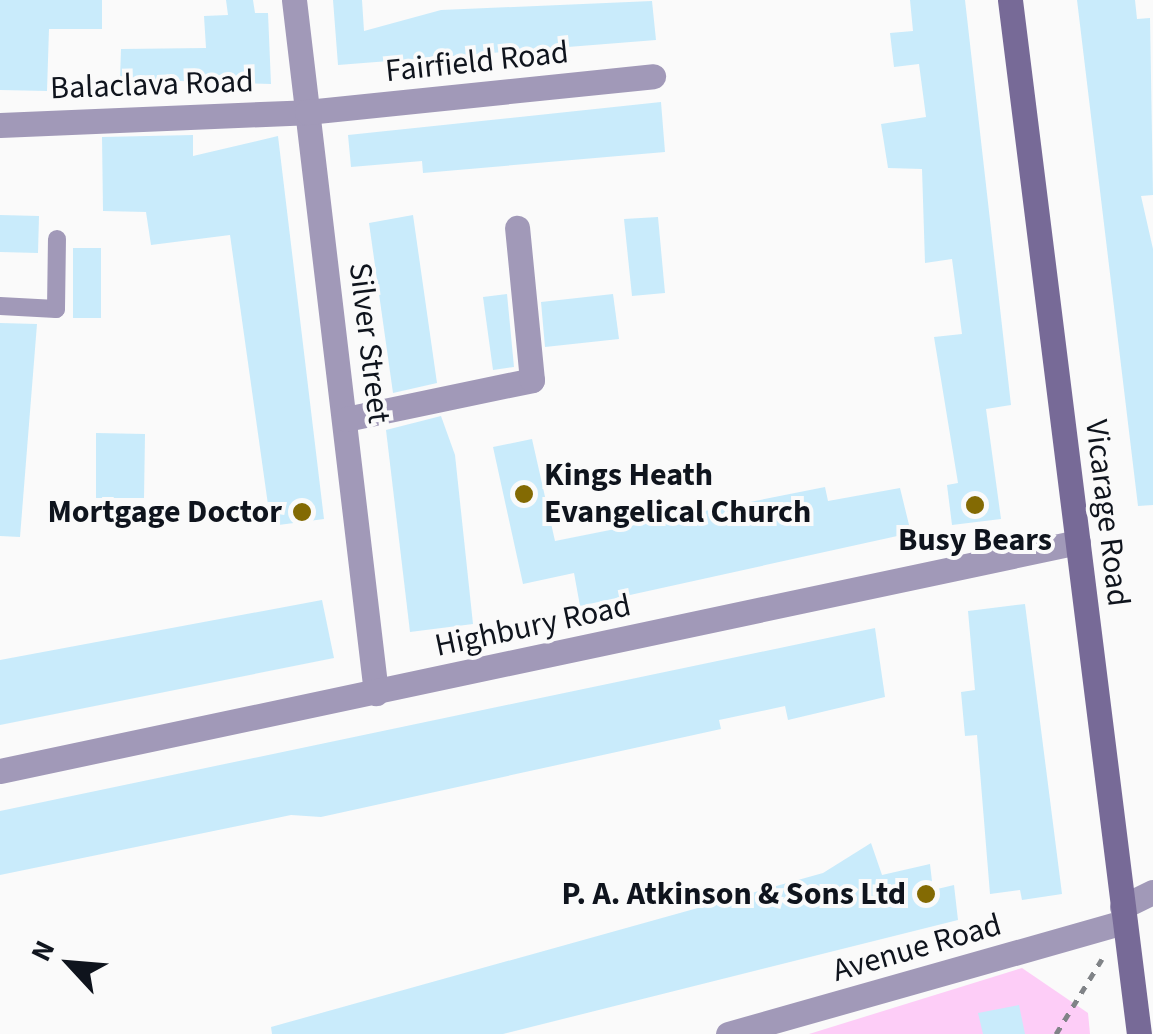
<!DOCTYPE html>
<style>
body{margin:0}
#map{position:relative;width:1153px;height:1034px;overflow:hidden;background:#fafafa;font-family:"Source Sans 3",sans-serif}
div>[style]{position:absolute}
.green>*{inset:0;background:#fdcdf7}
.building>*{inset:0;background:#c9ebfb}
.path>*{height:5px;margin-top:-2.5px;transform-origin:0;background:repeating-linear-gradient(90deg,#808387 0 8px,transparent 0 16px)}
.service>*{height:18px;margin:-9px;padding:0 9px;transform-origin:9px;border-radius:9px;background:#a199b8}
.minor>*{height:25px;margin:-12.5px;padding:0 12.5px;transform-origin:12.5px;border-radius:12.5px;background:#a199b8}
.tertiary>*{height:25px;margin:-12.5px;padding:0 12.5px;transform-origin:12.5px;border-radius:12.5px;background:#a199b8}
.secondary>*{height:25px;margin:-12.5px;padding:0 12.5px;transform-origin:12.5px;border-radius:12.5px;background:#776a97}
.dots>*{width:28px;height:28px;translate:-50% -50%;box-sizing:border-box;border:5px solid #fafafa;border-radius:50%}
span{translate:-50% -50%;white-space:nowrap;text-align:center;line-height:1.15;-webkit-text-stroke:8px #fafafa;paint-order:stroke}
.street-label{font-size:32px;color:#0f141d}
.poi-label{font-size:32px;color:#0f141d;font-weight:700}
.left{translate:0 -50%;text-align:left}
.right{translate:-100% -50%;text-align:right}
.north{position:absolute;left:20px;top:914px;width:100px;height:100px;-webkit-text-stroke:8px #fafafa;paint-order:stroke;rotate:296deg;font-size:28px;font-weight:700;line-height:40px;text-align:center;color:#0f141d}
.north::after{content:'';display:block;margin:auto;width:35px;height:45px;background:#0f141d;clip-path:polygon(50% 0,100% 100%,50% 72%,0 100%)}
</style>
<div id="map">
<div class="green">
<div style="clip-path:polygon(1022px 968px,1088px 1013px,1090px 1034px,809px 1034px)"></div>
</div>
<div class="building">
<div style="clip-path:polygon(0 0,102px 0,102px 29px,49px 29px,47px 91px,0 90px)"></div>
<div style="clip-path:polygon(226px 0,253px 0,255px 13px,268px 13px,271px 84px,120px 79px,121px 49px,206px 48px,204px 16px,228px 15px)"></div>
<div style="clip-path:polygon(333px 0,362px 0,364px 31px,441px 10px,652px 1px,656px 40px,338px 65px)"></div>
<div style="clip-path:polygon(910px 0,965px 0,1011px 405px,986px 409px,1001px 519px,952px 525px,947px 485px,958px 483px,934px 337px,962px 334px,952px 259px,925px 263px,922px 169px,888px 168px,881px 124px,926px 117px,919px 64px,894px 67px,890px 33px,913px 31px)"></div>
<div style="clip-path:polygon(1077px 0,1135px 0,1137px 19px,1150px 18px,1153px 195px,1141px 196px,1153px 249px,1153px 505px,1138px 506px)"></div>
<div style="clip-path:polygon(661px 102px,665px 152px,423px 173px,422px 161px,351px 167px,348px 135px)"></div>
<div style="clip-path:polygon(193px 135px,193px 156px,278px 136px,324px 519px,271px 526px,230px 235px,151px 245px,146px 212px,103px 211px,102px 137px)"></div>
<div style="clip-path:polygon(0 215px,39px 216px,38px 253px,0 252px)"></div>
<div style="clip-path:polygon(413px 215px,437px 383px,393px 393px,369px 223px)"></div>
<div style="clip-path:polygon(658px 217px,665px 293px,632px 296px,624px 219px)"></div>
<div style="clip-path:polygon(73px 248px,101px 248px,101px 318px,73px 318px)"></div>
<div style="clip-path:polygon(507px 294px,514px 367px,493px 370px,483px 297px)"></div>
<div style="clip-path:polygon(613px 294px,619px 339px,545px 347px,541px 302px)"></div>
<div style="clip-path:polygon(0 323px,37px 324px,20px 537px,0 536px)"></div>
<div style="clip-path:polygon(441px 416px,455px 455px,473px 624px,410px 632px,386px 430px)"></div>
<div style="clip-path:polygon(96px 433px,145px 434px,144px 498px,96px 498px)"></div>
<div style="clip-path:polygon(532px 439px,555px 541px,825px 487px,828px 501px,900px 488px,911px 533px,580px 606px,574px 573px,523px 584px,493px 447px)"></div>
<div style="clip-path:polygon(322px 600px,334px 658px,0 725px,0 660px)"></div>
<div style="clip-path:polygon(1025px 604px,1062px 894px,1022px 900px,1020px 890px,990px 894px,977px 735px,965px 736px,961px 692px,975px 690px,968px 611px)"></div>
<div style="clip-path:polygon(875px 628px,885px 697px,788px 720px,785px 706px,719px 720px,721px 729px,321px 817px,291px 815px,0 875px,0 811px)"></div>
<div style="clip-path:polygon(871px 843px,882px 875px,930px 864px,933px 890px,954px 885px,958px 920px,503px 1034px,272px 1034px,271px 1027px,823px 873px)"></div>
<div style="clip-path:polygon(1019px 1005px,1025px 1034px,983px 1034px,978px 1013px)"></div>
</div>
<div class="path">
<div style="left:1056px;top:1034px;width:88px;rotate:-58.5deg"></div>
</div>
<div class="service">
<div style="left:0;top:306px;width:56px;rotate:3.1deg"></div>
<div style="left:56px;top:309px;width:70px;rotate:-89.2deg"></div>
</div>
<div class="minor">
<div style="left:294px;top:0;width:698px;rotate:83.25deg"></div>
<div style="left:0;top:125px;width:307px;rotate:-2.4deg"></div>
<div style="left:307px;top:112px;width:348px;rotate:-5.9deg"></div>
<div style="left:346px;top:419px;width:190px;rotate:-11.8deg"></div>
<div style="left:532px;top:380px;width:153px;rotate:-95.6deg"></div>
<div style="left:0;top:771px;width:1102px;rotate:-11.99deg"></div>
<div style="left:1122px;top:907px;width:34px;rotate:-26deg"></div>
</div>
<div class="tertiary">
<div style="left:728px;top:1034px;width:412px;rotate:-15.8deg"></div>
</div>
<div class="secondary">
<div style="left:1010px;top:0;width:1042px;rotate:82.89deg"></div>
</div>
<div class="dots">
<div style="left:524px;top:494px;background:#836a03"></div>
<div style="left:975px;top:505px;background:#836a03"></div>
<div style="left:302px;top:512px;background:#836a03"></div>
<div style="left:926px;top:894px;background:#836a03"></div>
</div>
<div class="street-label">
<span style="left:477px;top:62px;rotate:-6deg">Fairfield Road</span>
<span style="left:152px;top:85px;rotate:-2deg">Balaclava Road</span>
<span style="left:369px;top:343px;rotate:83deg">Silver Street</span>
<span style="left:1107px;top:513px;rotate:83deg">Vicarage Road</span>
<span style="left:533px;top:626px;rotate:-12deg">Highbury Road</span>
<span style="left:917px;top:948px;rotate:-16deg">Avenue Road</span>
</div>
<div class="poi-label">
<span class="left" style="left:544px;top:494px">Kings Heath<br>Evangelical Church</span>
<span class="right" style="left:282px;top:512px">Mortgage Doctor</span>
<span style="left:975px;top:540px">Busy Bears</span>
<span class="right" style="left:906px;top:894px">P. A. Atkinson &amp; Sons Ltd</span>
</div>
<div class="north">N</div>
</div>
